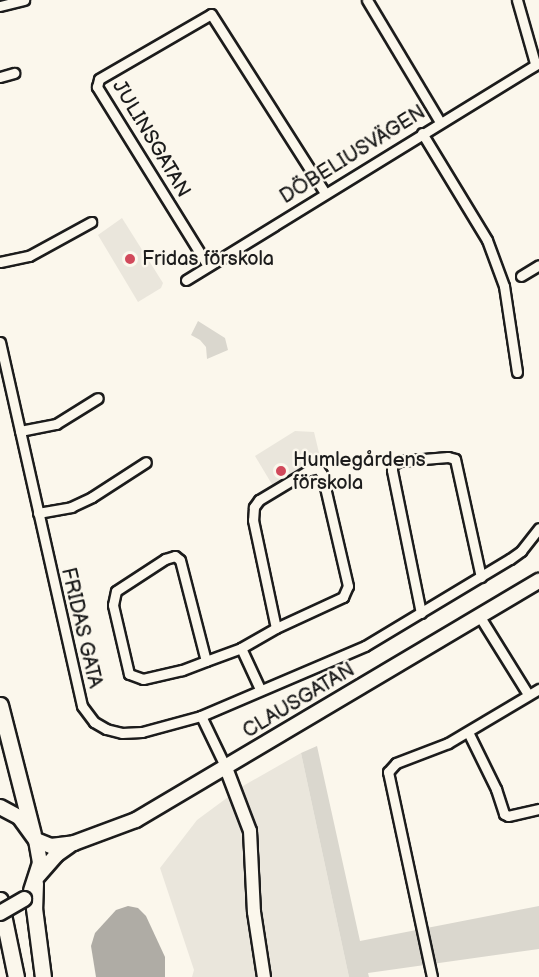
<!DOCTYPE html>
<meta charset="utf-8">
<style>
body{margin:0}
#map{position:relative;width:539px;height:977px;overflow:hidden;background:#fbf7ec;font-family:"Balsamiq Sans",sans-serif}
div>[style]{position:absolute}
.built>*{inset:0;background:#eae6dc}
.green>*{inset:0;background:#dad7ce}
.water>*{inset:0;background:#afaca5}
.roads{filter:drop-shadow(2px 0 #1c1c1c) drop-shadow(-2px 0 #1c1c1c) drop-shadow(0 2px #1c1c1c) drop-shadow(0 -2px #1c1c1c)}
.minor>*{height:9px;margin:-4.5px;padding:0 4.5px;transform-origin:4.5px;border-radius:4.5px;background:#fbf7ec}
.tertiary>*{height:12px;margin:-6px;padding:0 6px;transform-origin:6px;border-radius:6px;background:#fbf7ec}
.secondary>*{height:14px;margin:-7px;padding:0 7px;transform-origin:7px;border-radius:7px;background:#fbf7ec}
.primary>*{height:15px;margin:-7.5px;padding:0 7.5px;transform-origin:7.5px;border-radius:7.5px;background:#fbf7ec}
.bridges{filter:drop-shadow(2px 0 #1c1c1c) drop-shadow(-2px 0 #1c1c1c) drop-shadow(0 2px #1c1c1c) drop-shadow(0 -2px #1c1c1c)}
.secondary-bridge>*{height:14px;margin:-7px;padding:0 7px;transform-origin:7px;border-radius:7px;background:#fbf7ec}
.dots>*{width:16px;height:16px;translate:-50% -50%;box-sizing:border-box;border:3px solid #fbf7ec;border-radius:50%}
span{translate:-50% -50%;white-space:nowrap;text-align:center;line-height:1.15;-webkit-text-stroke:5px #fbf7ec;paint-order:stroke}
.street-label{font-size:20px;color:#1c1c1c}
.poi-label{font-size:20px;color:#1c1c1c}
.left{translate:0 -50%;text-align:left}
</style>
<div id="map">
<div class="built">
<div style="clip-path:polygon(122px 218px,163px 283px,161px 288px,138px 302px,98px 235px)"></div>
<div style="clip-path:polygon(295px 431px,314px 432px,320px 457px,273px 486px,255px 456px)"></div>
<div style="clip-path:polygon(301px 753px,349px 977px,192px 977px,194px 970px,160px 868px,197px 820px,243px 786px)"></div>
</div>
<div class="green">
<div style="clip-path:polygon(198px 321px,225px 338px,228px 350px,207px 359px,206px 347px,200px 340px,191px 335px)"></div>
<div style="clip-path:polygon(317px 746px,360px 941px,539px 906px,539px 949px,368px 973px,369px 977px,349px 977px,301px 753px)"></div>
</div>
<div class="water">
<div style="clip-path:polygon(128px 906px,138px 908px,146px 916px,165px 957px,165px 977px,96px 977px,91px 946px,95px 933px,116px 910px)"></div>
</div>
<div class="roads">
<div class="minor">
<div style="left:367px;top:0;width:142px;rotate:59.1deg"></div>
<div style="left:517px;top:0;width:66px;rotate:74.1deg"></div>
<div style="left:0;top:6px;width:25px;rotate:-14deg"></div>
<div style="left:0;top:77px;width:15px;rotate:-16deg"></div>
<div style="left:422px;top:133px;width:125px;rotate:58.7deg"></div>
<div style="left:487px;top:240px;width:49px;rotate:69.7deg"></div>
<div style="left:504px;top:286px;width:87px;rotate:81.4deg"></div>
<div style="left:0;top:262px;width:30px;rotate:-12deg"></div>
<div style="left:29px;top:256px;width:71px;rotate:-28.7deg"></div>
<div style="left:208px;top:266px;width:211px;rotate:-121.8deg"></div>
<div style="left:97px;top:87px;width:8px;rotate:-76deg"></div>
<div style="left:99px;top:79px;width:129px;rotate:-30.1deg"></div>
<div style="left:211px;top:14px;width:212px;rotate:57.5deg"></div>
<div style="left:521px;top:276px;width:21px;rotate:-31deg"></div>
<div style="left:186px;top:280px;width:414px;rotate:-31.6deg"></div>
<div style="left:0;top:342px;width:373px;rotate:77.3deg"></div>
<div style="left:82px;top:706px;width:20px;rotate:53deg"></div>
<div style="left:94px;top:722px;width:14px;rotate:30deg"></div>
<div style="left:106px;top:729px;width:16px;rotate:14deg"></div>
<div style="left:122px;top:733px;width:20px;rotate:-3deg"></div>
<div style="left:142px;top:732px;width:61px;rotate:-15.2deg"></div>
<div style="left:201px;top:716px;width:58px;rotate:64.3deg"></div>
<div style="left:20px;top:431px;width:37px;rotate:-11deg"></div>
<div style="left:56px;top:424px;width:49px;rotate:-31.8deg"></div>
<div style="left:38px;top:513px;width:34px;rotate:-10deg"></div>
<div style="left:71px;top:507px;width:23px;rotate:-25deg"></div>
<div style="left:92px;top:497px;width:64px;rotate:-32.9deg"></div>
<div style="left:421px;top:613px;width:146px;rotate:-101.5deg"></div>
<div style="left:392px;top:470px;width:5px;rotate:-90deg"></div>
<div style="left:392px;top:465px;width:8px;rotate:-30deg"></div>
<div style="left:399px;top:461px;width:49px;rotate:-4.7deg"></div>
<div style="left:448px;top:457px;width:7px;rotate:16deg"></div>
<div style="left:455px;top:459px;width:121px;rotate:77.6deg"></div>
<div style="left:480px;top:617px;width:91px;rotate:58.1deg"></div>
<div style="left:206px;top:661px;width:26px;rotate:159deg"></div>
<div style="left:182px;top:670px;width:40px;rotate:167deg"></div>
<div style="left:143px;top:679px;width:15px;rotate:-160deg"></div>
<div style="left:129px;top:674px;width:71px;rotate:-103.1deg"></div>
<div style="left:113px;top:605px;width:14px;rotate:-78deg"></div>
<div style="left:116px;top:591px;width:59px;rotate:-33.1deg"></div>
<div style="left:165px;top:559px;width:10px;rotate:-17deg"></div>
<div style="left:175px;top:556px;width:6px;rotate:39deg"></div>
<div style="left:180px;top:560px;width:104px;rotate:75.6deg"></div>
<div style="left:206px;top:661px;width:37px;rotate:-20deg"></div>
<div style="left:260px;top:689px;width:45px;rotate:-114.9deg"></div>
<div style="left:241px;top:648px;width:40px;rotate:-29.7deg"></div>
<div style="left:276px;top:628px;width:74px;rotate:-24.8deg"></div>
<div style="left:343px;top:597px;width:12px;rotate:-66deg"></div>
<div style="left:348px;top:586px;width:115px;rotate:-103.1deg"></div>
<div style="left:322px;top:474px;width:7px;rotate:-124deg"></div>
<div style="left:318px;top:468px;width:9px;rotate:167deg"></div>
<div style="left:309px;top:470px;width:58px;rotate:149deg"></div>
<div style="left:259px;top:500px;width:9px;rotate:126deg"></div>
<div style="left:254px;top:507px;width:13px;rotate:94deg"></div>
<div style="left:253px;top:520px;width:110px;rotate:78deg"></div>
<div style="left:201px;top:716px;width:178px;rotate:-23.1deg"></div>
<div style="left:365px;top:646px;width:169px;rotate:-31deg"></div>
<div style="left:510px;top:559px;width:14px;rotate:-36deg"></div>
<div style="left:521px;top:551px;width:29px;rotate:-52deg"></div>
<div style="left:468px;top:732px;width:64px;rotate:63.8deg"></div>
<div style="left:496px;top:789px;width:26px;rotate:72deg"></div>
<div style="left:504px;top:814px;width:4px;rotate:27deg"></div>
<div style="left:508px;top:816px;width:32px;rotate:-13deg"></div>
<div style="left:432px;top:977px;width:210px;rotate:-102.1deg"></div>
<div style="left:388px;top:772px;width:12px;rotate:-48deg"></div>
<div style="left:396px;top:763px;width:56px;rotate:-21deg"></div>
<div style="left:448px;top:743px;width:106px;rotate:-30.7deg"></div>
</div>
<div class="tertiary">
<div style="left:226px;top:768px;width:67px;rotate:69.1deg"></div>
<div style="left:250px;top:831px;width:81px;rotate:87.2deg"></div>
<div style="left:254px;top:912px;width:66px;rotate:81.3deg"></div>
</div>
<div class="secondary">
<div style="left:0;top:807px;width:21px;rotate:28deg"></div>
<div style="left:19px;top:817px;width:29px;rotate:54deg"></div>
<div style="left:36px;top:840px;width:23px;rotate:80deg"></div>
<div style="left:40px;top:863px;width:29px;rotate:108deg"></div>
<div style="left:36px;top:840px;width:16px;rotate:22deg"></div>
<div style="left:51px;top:846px;width:23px;rotate:-7deg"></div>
<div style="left:74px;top:843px;width:66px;rotate:-20.4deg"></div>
<div style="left:136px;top:820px;width:469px;rotate:-30.7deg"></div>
<div style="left:38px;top:876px;width:28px;rotate:-49deg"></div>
<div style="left:56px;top:855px;width:16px;rotate:-35deg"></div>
</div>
<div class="primary">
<div style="left:0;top:705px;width:133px;rotate:75.7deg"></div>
<div style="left:35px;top:883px;width:25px;rotate:92deg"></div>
<div style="left:34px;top:908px;width:70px;rotate:82.6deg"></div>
<div style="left:0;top:900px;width:79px;rotate:78.3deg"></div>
</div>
</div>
<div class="bridges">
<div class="secondary-bridge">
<div style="left:0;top:913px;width:28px;rotate:-30deg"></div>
</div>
</div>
<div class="dots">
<div style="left:130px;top:259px;background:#d1495b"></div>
<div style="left:281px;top:471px;background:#d1495b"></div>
</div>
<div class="street-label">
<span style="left:151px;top:139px;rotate:59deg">JULINSGATAN</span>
<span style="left:353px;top:155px;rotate:-32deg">DÖBELIUSVÄGEN</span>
<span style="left:81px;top:628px;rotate:77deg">FRIDAS GATA</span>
<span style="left:299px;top:701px;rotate:-31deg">CLAUSGATAN</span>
</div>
<div class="poi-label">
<span class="left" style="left:142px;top:259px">Fridas förskola</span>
<span class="left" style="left:293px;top:472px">Humlegårdens<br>förskola</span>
</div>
</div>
